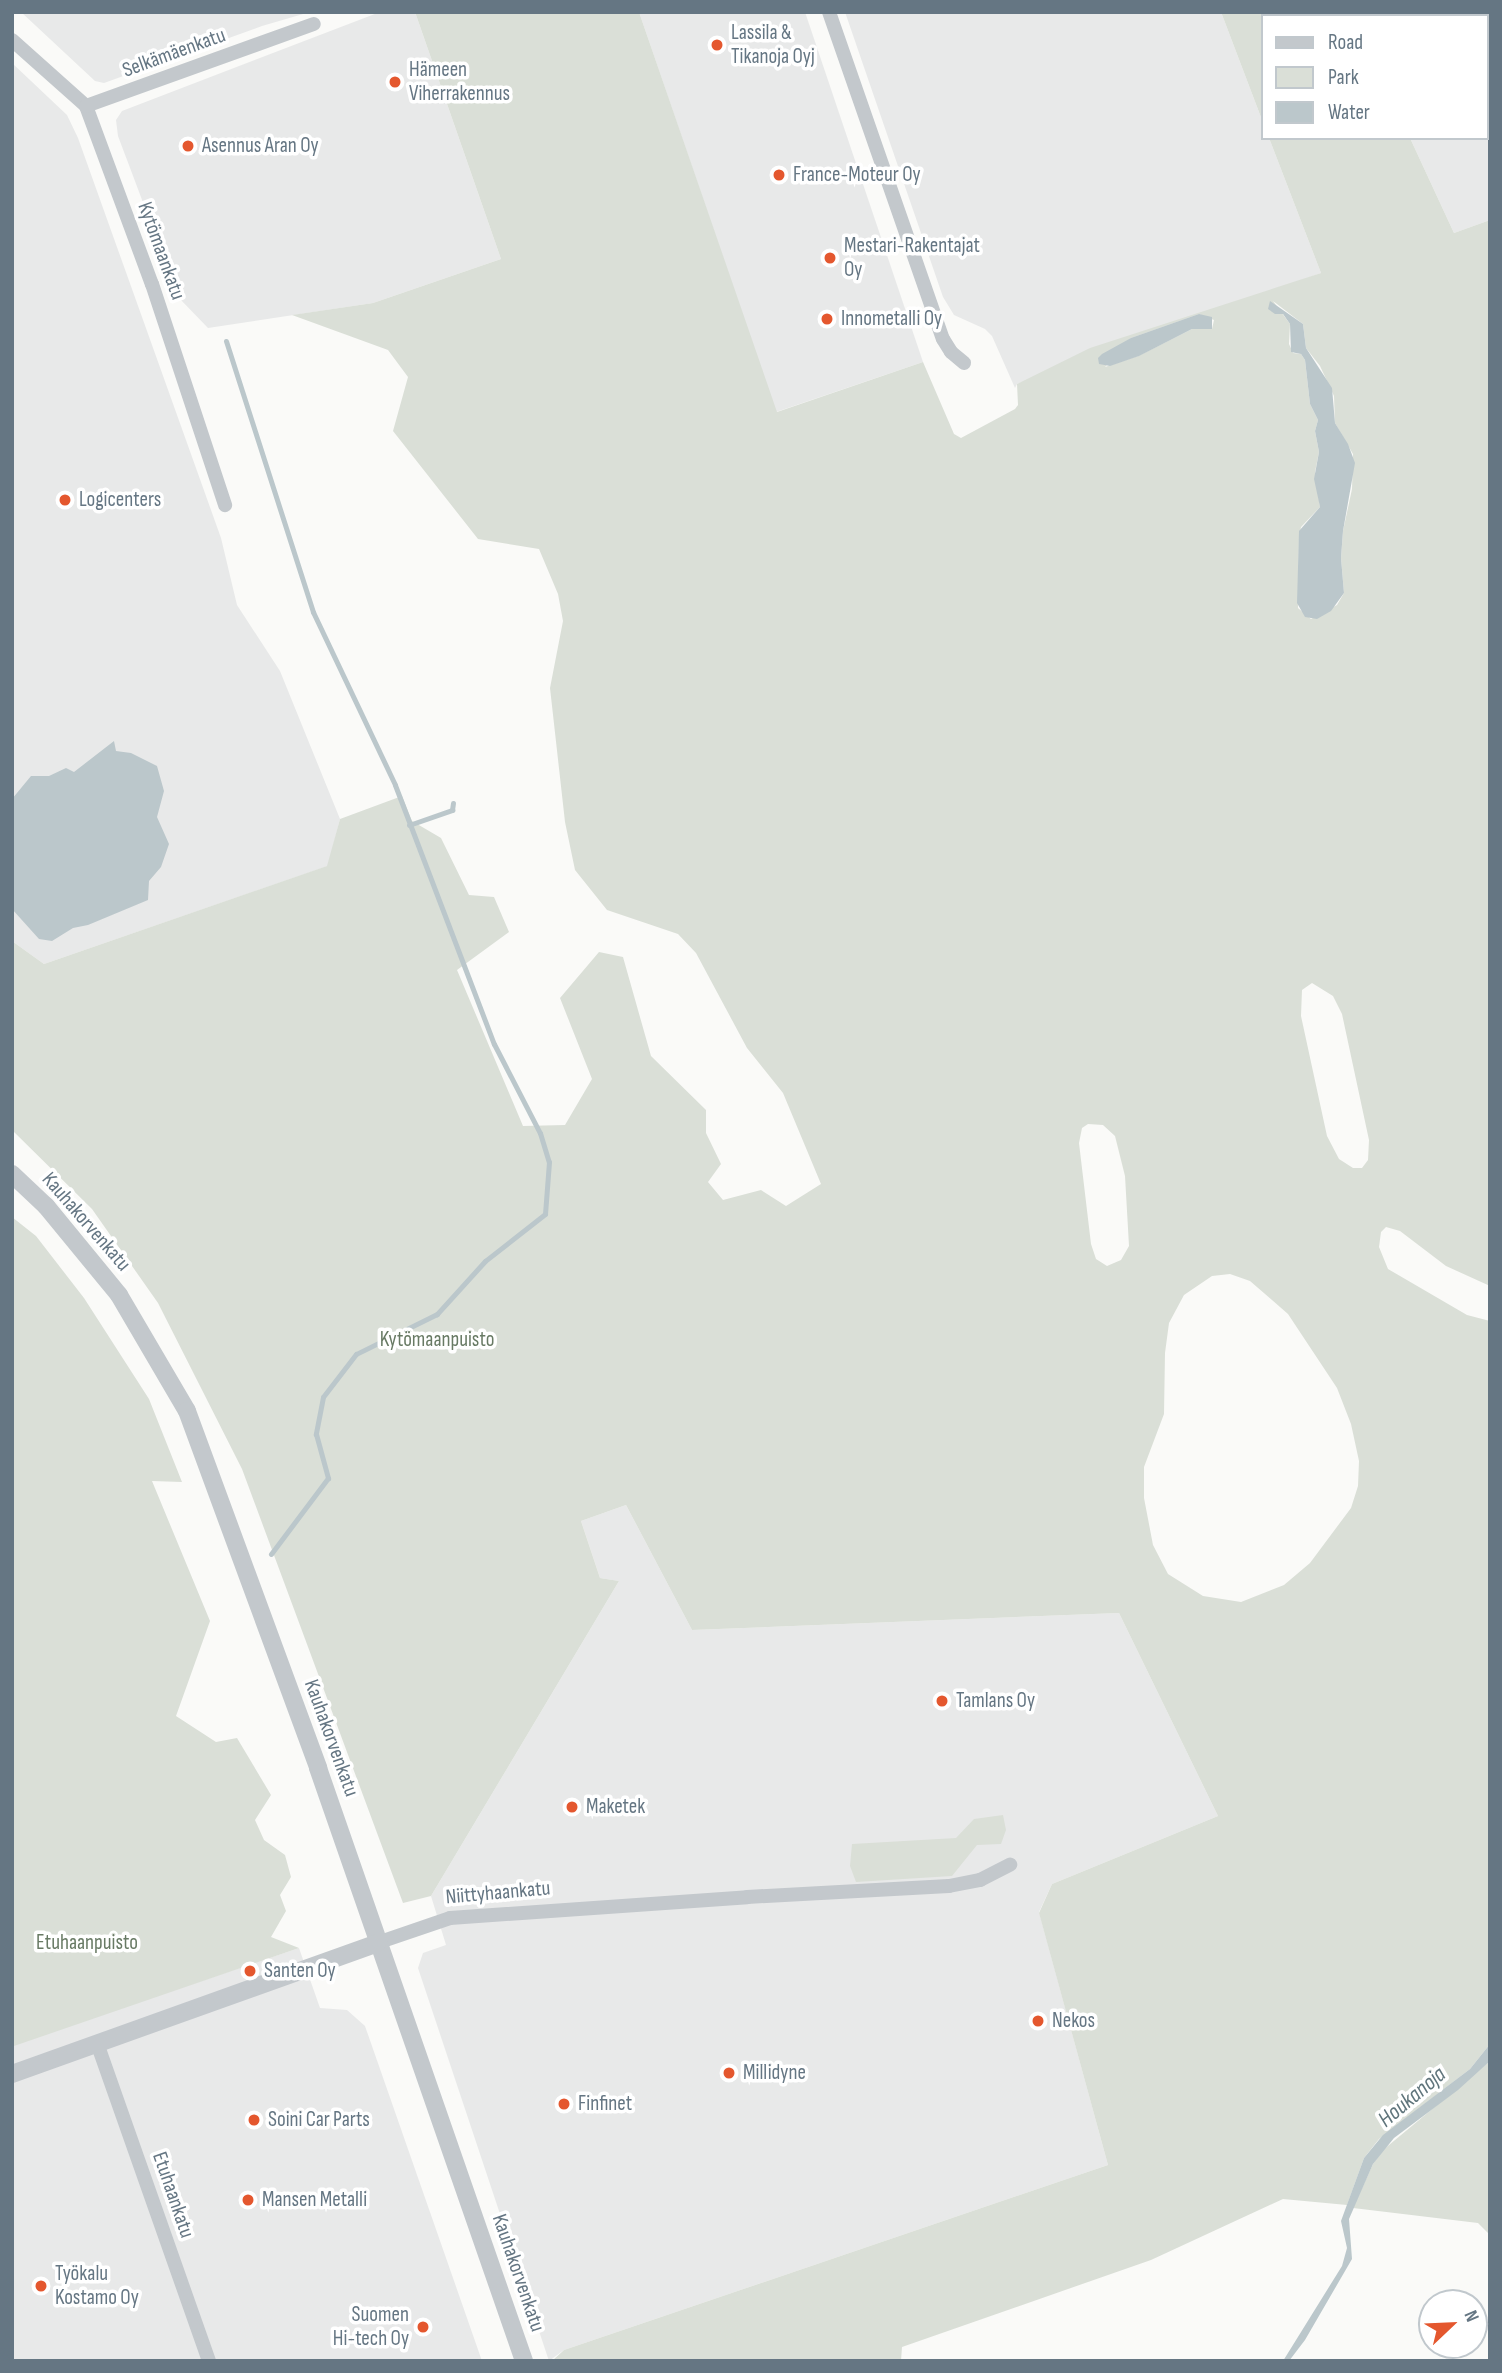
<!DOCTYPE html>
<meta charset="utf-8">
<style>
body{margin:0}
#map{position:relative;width:1502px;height:2373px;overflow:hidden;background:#fafaf8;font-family:"Sofia Sans Condensed",sans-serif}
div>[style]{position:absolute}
.built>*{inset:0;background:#e8e9e9}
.green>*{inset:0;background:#dadfd7}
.water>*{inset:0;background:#bbc7cb}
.stream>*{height:5px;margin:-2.5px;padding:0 2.5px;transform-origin:2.5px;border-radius:2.5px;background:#bbc7cb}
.minor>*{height:14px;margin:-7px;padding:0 7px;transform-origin:7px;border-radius:7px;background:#c3c8cc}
.tertiary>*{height:18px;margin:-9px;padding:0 9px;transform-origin:9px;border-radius:9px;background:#c3c8cc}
.dots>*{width:19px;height:19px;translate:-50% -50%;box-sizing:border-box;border:4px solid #fff;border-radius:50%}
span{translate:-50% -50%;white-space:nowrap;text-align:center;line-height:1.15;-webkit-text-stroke:7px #fff;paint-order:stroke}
.poi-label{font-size:21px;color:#657683}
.left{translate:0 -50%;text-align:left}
.right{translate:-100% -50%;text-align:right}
.street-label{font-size:21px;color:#657683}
.park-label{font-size:21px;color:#687a64}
.water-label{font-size:23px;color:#60757c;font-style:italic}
.frame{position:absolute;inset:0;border:14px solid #657683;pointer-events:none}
.legend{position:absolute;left:1261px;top:14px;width:228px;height:126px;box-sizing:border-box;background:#fff;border:2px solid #c1c8cd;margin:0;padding:9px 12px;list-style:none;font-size:21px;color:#657683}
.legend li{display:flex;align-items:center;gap:14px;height:35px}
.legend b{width:35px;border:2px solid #c1c8cd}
.north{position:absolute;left:1418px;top:2289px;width:70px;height:70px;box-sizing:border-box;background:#fff;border:2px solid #c1c8cd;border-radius:50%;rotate:67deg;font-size:19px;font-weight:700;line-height:28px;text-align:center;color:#657683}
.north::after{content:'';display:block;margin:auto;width:24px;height:32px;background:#e4572e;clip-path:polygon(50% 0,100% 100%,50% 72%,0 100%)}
</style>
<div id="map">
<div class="built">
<div style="clip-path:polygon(21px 12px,310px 12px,262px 26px,104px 83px,95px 81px)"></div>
<div style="clip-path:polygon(380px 12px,415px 12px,501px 259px,373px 303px,208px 328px,179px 298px,118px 136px,116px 120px,122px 111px)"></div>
<div style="clip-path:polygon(639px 12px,805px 12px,923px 362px,776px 412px)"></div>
<div style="clip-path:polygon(845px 12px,1221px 12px,1262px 120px,1262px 138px,1269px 138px,1321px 273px,1017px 384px,1015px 388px,992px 336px,985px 329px,954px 315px,943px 297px)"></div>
<div style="clip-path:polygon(1350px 12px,1490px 12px,1490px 220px,1454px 233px,1410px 138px,1486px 138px,1486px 16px,1352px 16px)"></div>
<div style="clip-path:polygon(12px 63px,67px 115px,78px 138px,221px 538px,237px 605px,280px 671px,340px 819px,328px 866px,44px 964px,12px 941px)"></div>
<div style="clip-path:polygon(626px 1505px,692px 1630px,1119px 1613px,1218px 1816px,1052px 1884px,1039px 1912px,1108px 2165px,564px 2350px,549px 2361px,418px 1968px,423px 1953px,446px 1945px,431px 1896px,619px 1581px,600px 1578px,581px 1521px)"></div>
<div style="clip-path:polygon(299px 1948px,320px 2008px,347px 2010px,365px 2026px,482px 2361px,12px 2361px,12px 2045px)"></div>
</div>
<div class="green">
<div style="clip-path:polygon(evenodd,415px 12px,639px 12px,777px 412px,923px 362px,954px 434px,961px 438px,1015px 409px,1018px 405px,1017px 384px,1090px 348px,1321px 273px,1269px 138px,1410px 138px,1454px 233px,1490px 220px,1490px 1286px,1446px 1266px,1400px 1231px,1386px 1227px,1381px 1232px,1379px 1247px,1388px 1269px,1467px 1315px,1490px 1321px,1490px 2044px,1470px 2069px,1379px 2139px,1364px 2158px,1347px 2205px,1283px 2199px,1151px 2260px,902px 2347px,901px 2361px,552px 2361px,564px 2350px,1108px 2165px,1039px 1913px,1052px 1884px,1218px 1816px,1119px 1613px,692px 1630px,626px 1505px,581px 1521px,600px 1578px,619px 1581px,431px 1896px,403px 1903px,242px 1469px,158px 1303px,92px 1209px,12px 1130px,12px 941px,44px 964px,327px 866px,340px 819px,402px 796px,412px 821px,441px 838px,469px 895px,494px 897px,509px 932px,457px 970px,523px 1126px,565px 1125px,592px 1079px,560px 998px,599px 952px,623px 957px,651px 1056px,706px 1110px,706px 1133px,721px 1164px,708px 1182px,723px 1200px,761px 1190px,786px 1206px,821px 1184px,783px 1093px,747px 1048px,696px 953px,678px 934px,607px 910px,575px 870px,565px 822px,550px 688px,563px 621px,558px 594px,539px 549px,478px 539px,393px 431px,408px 377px,388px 350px,292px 315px,373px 303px,501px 259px,415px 12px,1273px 301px,1303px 324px,1306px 348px,1320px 366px,1334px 396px,1335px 423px,1353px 454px,1352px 489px,1343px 531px,1341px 558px,1344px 593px,1337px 605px,1311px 619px,1298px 608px,1299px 538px,1301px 527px,1320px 507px,1315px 472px,1319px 452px,1315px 431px,1318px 420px,1310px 404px,1305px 360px,1301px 354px,1293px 353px,1289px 344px,1290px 324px,1273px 301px,415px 12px,1199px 314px,1214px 320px,1212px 329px,1192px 329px,1138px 356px,1105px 367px,1131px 338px,1199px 314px,415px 12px,1312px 983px,1333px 996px,1342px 1014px,1369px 1140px,1368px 1160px,1362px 1168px,1353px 1168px,1339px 1159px,1327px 1136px,1301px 1016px,1302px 990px,1312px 983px,415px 12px,1088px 1124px,1103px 1125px,1115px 1136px,1125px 1176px,1129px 1246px,1121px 1260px,1107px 1266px,1096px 1259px,1091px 1244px,1079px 1143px,1082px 1128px,1088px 1124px,415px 12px,1230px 1274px,1250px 1281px,1288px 1314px,1337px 1388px,1351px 1424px,1359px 1461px,1358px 1486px,1351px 1508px,1310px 1563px,1284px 1585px,1241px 1602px,1203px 1596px,1168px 1574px,1153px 1545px,1144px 1498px,1144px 1467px,1164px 1414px,1165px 1353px,1169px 1323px,1184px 1295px,1212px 1276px,1230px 1274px)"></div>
<div style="clip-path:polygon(1221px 12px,1350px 12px,1352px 16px,1262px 16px,1262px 120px)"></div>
<div style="clip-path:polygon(12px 1217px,36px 1236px,84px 1298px,149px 1399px,182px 1482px,152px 1481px,210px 1621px,176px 1716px,216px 1742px,237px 1738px,271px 1795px,255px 1820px,264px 1840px,285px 1855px,291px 1877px,280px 1895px,286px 1911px,271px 1937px,299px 1948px,14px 2046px)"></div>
<div style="clip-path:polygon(1003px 1815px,1006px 1830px,1001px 1844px,977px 1845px,952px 1876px,856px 1882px,850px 1866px,852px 1844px,956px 1838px,974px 1819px)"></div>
<div style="clip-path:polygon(1490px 2061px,1490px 2235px,1478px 2223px,1353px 2208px,1373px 2164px,1383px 2150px)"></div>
</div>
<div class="water">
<div style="clip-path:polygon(1270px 301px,1303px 324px,1306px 348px,1332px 388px,1335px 423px,1348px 444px,1355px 463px,1343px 531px,1341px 558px,1344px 593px,1331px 611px,1317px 619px,1305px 617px,1297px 603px,1299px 531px,1320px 507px,1314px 479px,1319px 452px,1315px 431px,1318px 420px,1310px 404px,1305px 360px,1301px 354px,1291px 352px,1290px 324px,1283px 314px,1275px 314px,1268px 309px)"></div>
<div style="clip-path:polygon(1199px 314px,1212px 317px,1212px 329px,1192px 329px,1139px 356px,1110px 366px,1099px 364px,1098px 358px,1102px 354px,1131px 338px)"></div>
<div style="clip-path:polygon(114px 741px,116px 751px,131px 753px,157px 766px,164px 791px,157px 817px,169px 844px,161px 867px,149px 881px,148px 900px,88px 925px,73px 928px,52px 941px,39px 939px,12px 909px,12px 799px,31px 776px,49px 776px,66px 768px,74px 772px)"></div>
<div style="clip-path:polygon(1490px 2044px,1490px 2061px,1458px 2090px,1394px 2138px,1373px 2164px,1349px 2219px,1352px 2259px,1305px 2340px,1289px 2361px,1283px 2361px,1342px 2266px,1347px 2248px,1341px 2221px,1364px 2158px,1383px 2135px,1470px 2069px)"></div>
</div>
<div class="stream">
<div style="left:226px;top:341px;width:285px;rotate:72.2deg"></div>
<div style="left:313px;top:612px;width:191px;rotate:64.6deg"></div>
<div style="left:395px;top:785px;width:277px;rotate:69.1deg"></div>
<div style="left:494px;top:1044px;width:100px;rotate:62.7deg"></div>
<div style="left:540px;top:1133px;width:30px;rotate:73deg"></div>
<div style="left:549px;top:1162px;width:52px;rotate:94.4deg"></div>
<div style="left:545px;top:1214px;width:76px;rotate:141.9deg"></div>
<div style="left:485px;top:1261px;width:72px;rotate:132.2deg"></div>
<div style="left:437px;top:1314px;width:90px;rotate:153.7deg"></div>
<div style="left:356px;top:1354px;width:54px;rotate:127.5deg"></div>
<div style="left:323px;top:1397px;width:38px;rotate:101deg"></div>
<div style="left:316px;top:1434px;width:46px;rotate:74.7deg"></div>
<div style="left:328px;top:1478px;width:95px;rotate:126.9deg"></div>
<div style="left:409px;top:825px;width:46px;rotate:-19.2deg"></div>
<div style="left:452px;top:810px;width:7px;rotate:-82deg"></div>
</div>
<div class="minor">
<div style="left:829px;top:12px;width:346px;rotate:70.8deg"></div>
<div style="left:943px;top:339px;width:15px;rotate:58deg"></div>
<div style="left:951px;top:352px;width:17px;rotate:40deg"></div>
<div style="left:12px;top:40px;width:99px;rotate:41.7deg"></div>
<div style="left:86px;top:106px;width:190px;rotate:69.7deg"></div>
<div style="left:152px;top:284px;width:233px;rotate:71.7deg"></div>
<div style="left:86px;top:106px;width:242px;rotate:-19.8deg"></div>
<div style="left:377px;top:1943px;width:77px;rotate:-18.9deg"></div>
<div style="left:450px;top:1918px;width:298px;rotate:-4deg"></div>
<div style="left:747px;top:1897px;width:202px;rotate:-3.1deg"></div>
<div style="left:949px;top:1886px;width:32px;rotate:-11deg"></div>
<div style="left:980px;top:1880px;width:34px;rotate:-27deg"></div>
<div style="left:97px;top:2043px;width:337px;rotate:70.6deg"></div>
</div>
<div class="tertiary">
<div style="left:12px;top:1174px;width:47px;rotate:43.3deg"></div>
<div style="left:46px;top:1206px;width:115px;rotate:50.6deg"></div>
<div style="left:119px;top:1295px;width:134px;rotate:59.6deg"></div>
<div style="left:187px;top:1411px;width:380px;rotate:69.8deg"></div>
<div style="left:318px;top:1768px;width:628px;rotate:70.84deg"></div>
<div style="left:12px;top:2074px;width:388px;rotate:-19.7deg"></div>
</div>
<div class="dots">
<div style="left:717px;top:45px;background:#e4572e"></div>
<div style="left:395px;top:82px;background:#e4572e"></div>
<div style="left:188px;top:146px;background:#e4572e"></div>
<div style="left:779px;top:175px;background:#e4572e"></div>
<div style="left:830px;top:258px;background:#e4572e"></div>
<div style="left:827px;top:319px;background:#e4572e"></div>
<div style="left:65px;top:500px;background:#e4572e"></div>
<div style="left:942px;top:1701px;background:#e4572e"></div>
<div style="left:572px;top:1807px;background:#e4572e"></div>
<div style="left:250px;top:1971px;background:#e4572e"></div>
<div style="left:1038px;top:2021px;background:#e4572e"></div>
<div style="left:729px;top:2073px;background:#e4572e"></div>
<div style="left:564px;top:2104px;background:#e4572e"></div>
<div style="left:254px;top:2120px;background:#e4572e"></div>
<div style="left:248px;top:2200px;background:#e4572e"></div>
<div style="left:41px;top:2286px;background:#e4572e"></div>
<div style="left:423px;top:2327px;background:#e4572e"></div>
</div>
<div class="poi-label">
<span class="left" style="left:731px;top:45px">Lassila &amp;<br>Tikanoja Oyj</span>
<span class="left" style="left:409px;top:82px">Hämeen<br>Viherrakennus</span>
<span class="left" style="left:202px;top:146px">Asennus Aran Oy</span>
<span class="left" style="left:793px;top:175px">France-Moteur Oy</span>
<span class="left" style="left:844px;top:258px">Mestari-Rakentajat<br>Oy</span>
<span class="left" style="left:841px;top:319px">Innometalli Oy</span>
<span class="left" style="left:79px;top:500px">Logicenters</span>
<span class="left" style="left:956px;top:1701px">Tamlans Oy</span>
<span class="left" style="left:586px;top:1807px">Maketek</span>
<span class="left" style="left:264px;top:1971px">Santen Oy</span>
<span class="left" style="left:1052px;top:2021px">Nekos</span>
<span class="left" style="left:743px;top:2073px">Millidyne</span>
<span class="left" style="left:578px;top:2104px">Finfinet</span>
<span class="left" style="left:268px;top:2120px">Soini Car Parts</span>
<span class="left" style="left:262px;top:2200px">Mansen Metalli</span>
<span class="left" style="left:55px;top:2286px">Työkalu<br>Kostamo Oy</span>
<span class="right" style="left:409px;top:2327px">Suomen<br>Hi-tech Oy</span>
</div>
<div class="street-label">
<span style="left:174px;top:53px;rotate:-20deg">Selkämäenkatu</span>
<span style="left:161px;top:251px;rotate:70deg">Kytömaankatu</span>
<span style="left:86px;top:1222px;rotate:49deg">Kauhakorvenkatu</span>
<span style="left:331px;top:1738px;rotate:70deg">Kauhakorvenkatu</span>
<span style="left:498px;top:1893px;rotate:-5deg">Niittyhaankatu</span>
<span style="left:173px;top:2195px;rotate:71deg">Etuhaankatu</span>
<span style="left:518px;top:2273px;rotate:71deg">Kauhakorvenkatu</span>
</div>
<div class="park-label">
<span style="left:437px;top:1340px">Kytömaanpuisto</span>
<span style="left:87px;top:1943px">Etuhaanpuisto</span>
</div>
<div class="water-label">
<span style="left:1412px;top:2097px;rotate:-40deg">Houkanoja</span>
</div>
<div class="frame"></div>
<ul class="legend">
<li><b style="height:9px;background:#c3c8cc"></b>Road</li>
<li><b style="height:19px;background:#dadfd7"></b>Park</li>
<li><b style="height:19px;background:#bbc7cb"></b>Water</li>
</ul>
<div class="north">N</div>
</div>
